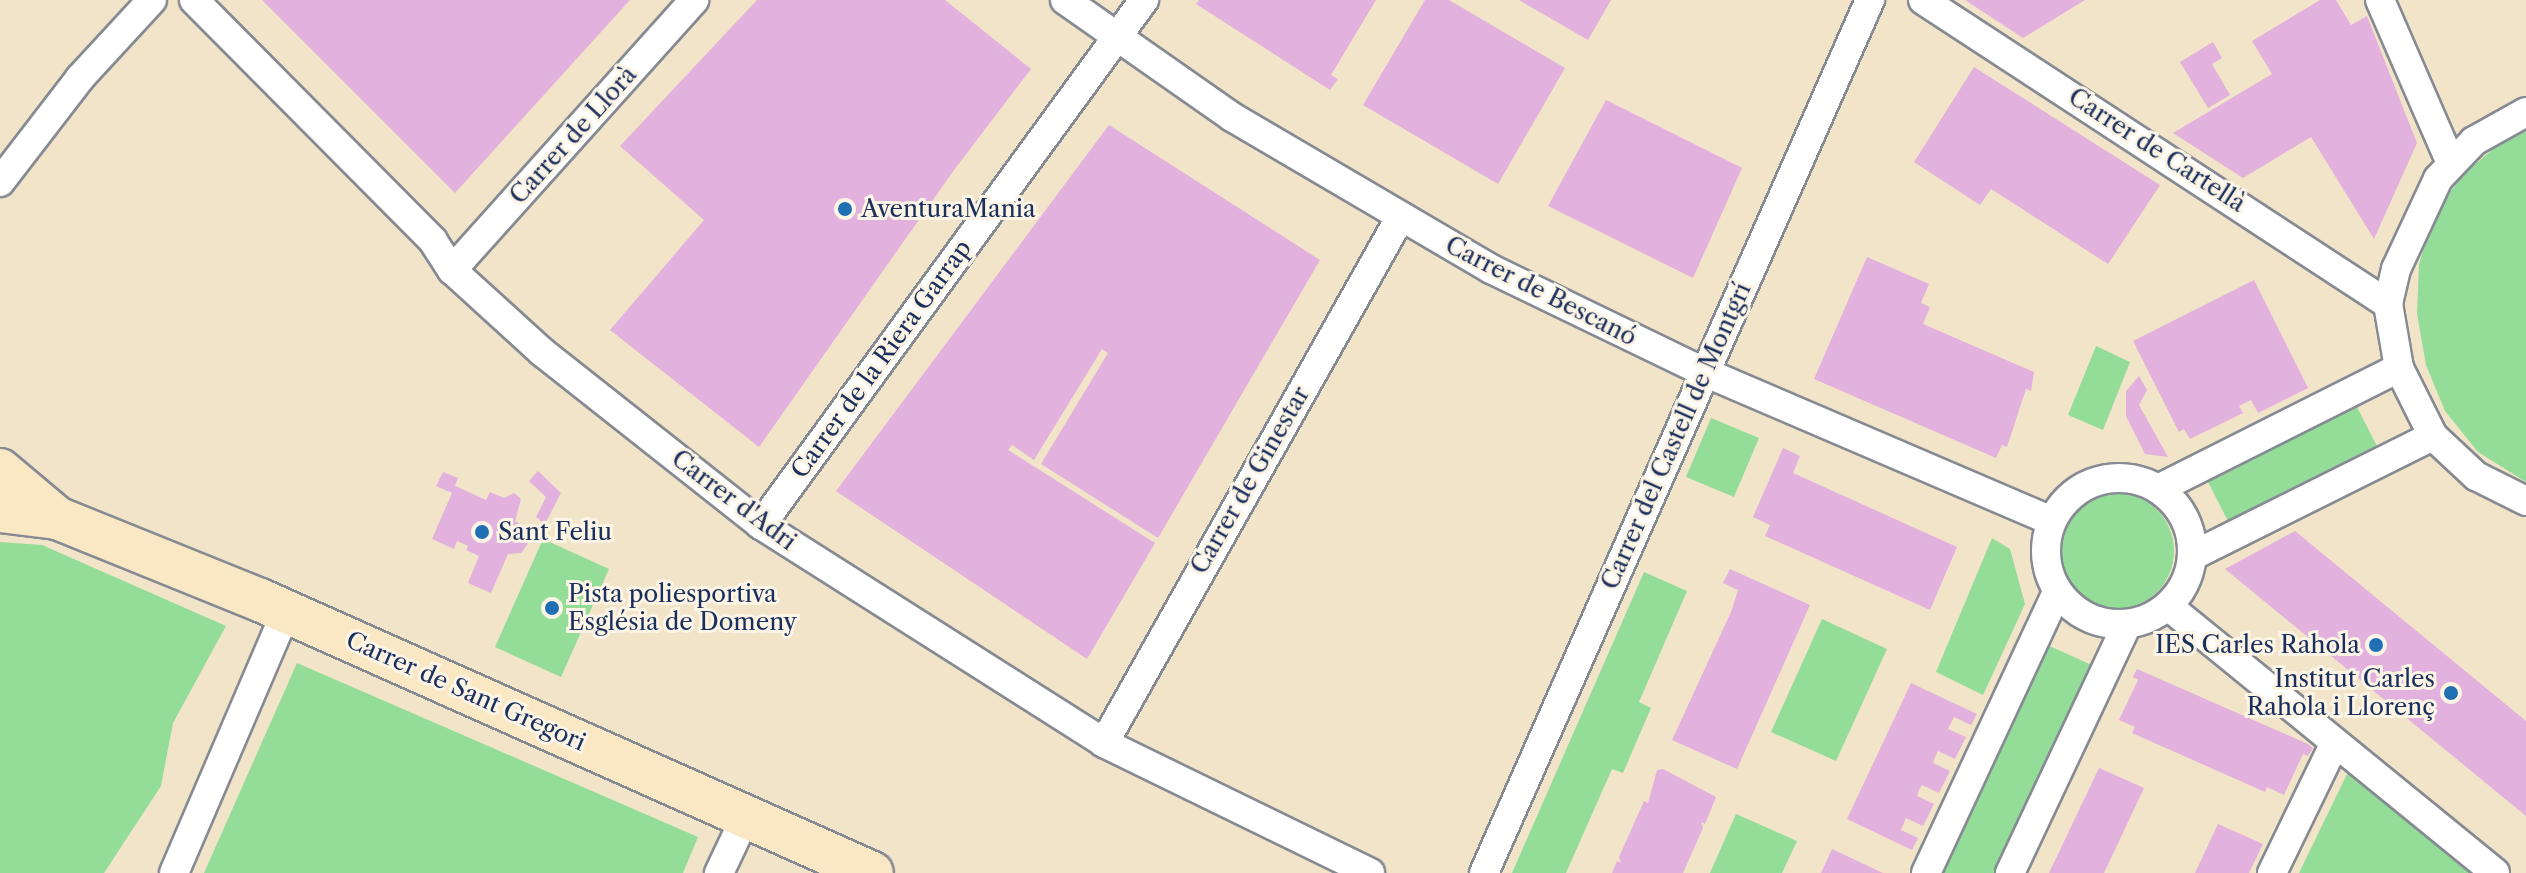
<!DOCTYPE html>
<meta charset="utf-8">
<style>
body{margin:0}
#map{position:relative;width:2526px;height:873px;overflow:hidden;background:#f2e4c8;font-family:"Libre Caslon Text",serif}
div>[style]{position:absolute}
.green>*{inset:0;background:#94dd98}
.round{border-radius:50%}
.building>*{inset:0;background:#e2b1dd}
.roads{filter:drop-shadow(2px 0 #868a93) drop-shadow(-2px 0 #868a93) drop-shadow(0 2px #868a93) drop-shadow(0 -2px #868a93)}
.minor>*{height:28px;margin:-14px;padding:0 14px;transform-origin:14px;border-radius:14px;background:#fff}
.minor>.ring{margin:-14px;padding:0;box-sizing:content-box;background:none;border:28px solid #fff;border-radius:50%}
.secondary>*{height:42px;margin:-21px;padding:0 21px;transform-origin:21px;border-radius:21px;background:#fae7c3}
.dots>*{width:22px;height:22px;translate:-50% -50%;box-sizing:border-box;border:4px solid #fcf5e5;border-radius:50%}
span{translate:-50% -50%;white-space:nowrap;text-align:center;line-height:1.15;-webkit-text-stroke:6px #fcf5e5;paint-order:stroke}
.street-label{font-size:24px;color:#1b2f5e}
.poi-label{font-size:24px;color:#1b2f5e}
.left{translate:0 -50%;text-align:left}
.right{translate:-100% -50%;text-align:right}
</style>
<div id="map">
<div class="green">
<div style="clip-path:polygon(2526px 129px,2526px 482px,2478px 452px,2445px 411px,2426px 365px,2417px 314px,2419px 264px,2435px 212px,2464px 174px,2508px 136px)"></div>
<div style="clip-path:polygon(2096px 346px,2130px 362px,2103px 430px,2068px 415px)"></div>
<div style="clip-path:polygon(2355px 403px,2379px 450px,2230px 525px,2206px 478px)"></div>
<div style="clip-path:polygon(1711px 418px,1759px 438px,1734px 497px,1686px 477px)"></div>
<div class="round" style="left:2058px;top:493px;width:116px;height:116px"></div>
<div style="clip-path:polygon(1992px 538px,2010px 549px,2025px 604px,1983px 695px,1936px 672px)"></div>
<div style="clip-path:polygon(543px 539px,609px 569px,561px 677px,495px 647px)"></div>
<div style="clip-path:polygon(0 542px,42px 545px,226px 626px,173px 723px,161px 786px,104px 873px,0 873px)"></div>
<div style="clip-path:polygon(1644px 572px,1687px 591px,1639px 702px,1651px 708px,1623px 773px,1612px 769px,1566px 873px,1512px 873px)"></div>
<div style="clip-path:polygon(1822px 619px,1887px 649px,1836px 761px,1771px 732px)"></div>
<div style="clip-path:polygon(2045px 644px,2094px 666px,1996px 873px,1938px 873px)"></div>
<div style="clip-path:polygon(297px 663px,698px 837px,683px 873px,204px 873px)"></div>
<div style="clip-path:polygon(2348px 772px,2479px 873px,2299px 873px)"></div>
<div style="clip-path:polygon(1736px 814px,1797px 841px,1782px 873px,1710px 873px)"></div>
</div>
<div class="building">
<div style="clip-path:polygon(262px 0,630px 0,455px 193px)"></div>
<div style="clip-path:polygon(757px 0,945px 0,1031px 69px,954px 170px,759px 447px,610px 330px,704px 220px,620px 146px)"></div>
<div style="clip-path:polygon(1199px 0,1376px 0,1331px 75px,1338px 79px,1330px 90px,1196px 4px)"></div>
<div style="clip-path:polygon(1425px 0,1449px 0,1565px 68px,1498px 184px,1363px 105px)"></div>
<div style="clip-path:polygon(1519px 0,1611px 0,1588px 40px)"></div>
<div style="clip-path:polygon(1965px 0,2085px 0,2023px 38px)"></div>
<div style="clip-path:polygon(2320px 0,2336px 0,2351px 25px,2367px 16px,2417px 143px,2374px 239px,2311px 137px,2243px 178px,2173px 133px,2272px 74px,2252px 41px)"></div>
<div style="clip-path:polygon(2213px 42px,2222px 58px,2212px 64px,2230px 95px,2208px 108px,2180px 62px)"></div>
<div style="clip-path:polygon(1974px 67px,2160px 185px,2108px 264px,1991px 189px,1980px 205px,1914px 162px)"></div>
<div style="clip-path:polygon(1606px 100px,1742px 168px,1693px 278px,1548px 206px)"></div>
<div style="clip-path:polygon(1109px 125px,1320px 260px,1158px 538px,1041px 464px,1108px 353px,1102px 349px,1034px 460px,1012px 445px,1008px 450px,1155px 543px,1087px 659px,836px 491px)"></div>
<div style="clip-path:polygon(1867px 257px,1929px 284px,1921px 303px,1930px 307px,1923px 324px,2034px 372px,2031px 391px,2026px 389px,2007px 447px,2002px 445px,1996px 458px,1814px 379px)"></div>
<div style="clip-path:polygon(2254px 280px,2308px 388px,2258px 413px,2251px 400px,2239px 406px,2243px 413px,2190px 439px,2184px 429px,2179px 432px,2133px 341px)"></div>
<div style="clip-path:polygon(2139px 376px,2147px 390px,2139px 405px,2168px 457px,2145px 454px,2126px 416px,2126px 391px)"></div>
<div style="clip-path:polygon(1783px 448px,1800px 456px,1793px 473px,1957px 547px,1930px 610px,1765px 536px,1770px 525px,1753px 517px)"></div>
<div style="clip-path:polygon(538px 471px,561px 493px,545px 524px,536px 517px,546px 497px,529px 481px)"></div>
<div style="clip-path:polygon(443px 472px,458px 478px,455px 486px,486px 500px,490px 492px,504px 498px,514px 493px,521px 499px,515px 521px,527px 529px,529px 542px,521px 553px,508px 554px,491px 593px,468px 583px,479px 556px,466px 550px,468px 546px,457px 541px,454px 549px,432px 539px,452px 493px,436px 486px)"></div>
<div style="clip-path:polygon(2295px 531px,2526px 721px,2526px 816px,2225px 569px)"></div>
<div style="clip-path:polygon(1730px 569px,1810px 605px,1737px 769px,1672px 740px,1731px 612px,1738px 590px,1723px 583px)"></div>
<div style="clip-path:polygon(2137px 669px,2308px 744px,2313px 748px,2308px 756px,2303px 754px,2284px 795px,2267px 787px,2265px 792px,2132px 733px,2135px 727px,2119px 720px,2138px 680px,2133px 677px)"></div>
<div style="clip-path:polygon(1911px 683px,1977px 714px,1971px 725px,1954px 717px,1948px 729px,1966px 737px,1955px 759px,1938px 751px,1935px 757px,1933px 763px,1950px 771px,1939px 793px,1922px 785px,1919px 790px,1917px 796px,1934px 804px,1923px 826px,1906px 818px,1901px 830px,1918px 838px,1912px 850px,1847px 819px)"></div>
<div style="clip-path:polygon(2099px 768px,2144px 788px,2104px 873px,2049px 873px)"></div>
<div style="clip-path:polygon(1663px 769px,1716px 797px,1705px 824px,1701px 822px,1703px 828px,1683px 873px,1612px 873px,1617px 861px,1621px 863px,1619px 857px,1644px 801px,1648px 803px,1657px 770px)"></div>
<div style="clip-path:polygon(2218px 824px,2263px 844px,2249px 873px,2195px 873px)"></div>
<div style="clip-path:polygon(1832px 849px,1883px 873px,1821px 873px)"></div>
</div>
<div class="roads">
<div class="minor">
<div style="left:194px;top:0;width:339px;rotate:45.2deg"></div>
<div style="left:433px;top:241px;width:35px;rotate:57deg"></div>
<div style="left:452px;top:270px;width:122px;rotate:42.3deg"></div>
<div style="left:542px;top:352px;width:279px;rotate:38.3deg"></div>
<div style="left:761px;top:525px;width:406px;rotate:32.4deg"></div>
<div style="left:1104px;top:743px;width:296px;rotate:26deg"></div>
<div style="left:1065px;top:0;width:204px;rotate:35deg"></div>
<div style="left:1232px;top:117px;width:300px;rotate:30.4deg"></div>
<div style="left:1491px;top:269px;width:237px;rotate:25.8deg"></div>
<div style="left:1704px;top:372px;width:378px;rotate:23.2deg"></div>
<div style="left:1923px;top:0;width:556px;rotate:33.18deg"></div>
<div style="left:2380px;top:0;width:178px;rotate:66.5deg"></div>
<div style="left:2526px;top:112px;width:60px;rotate:150.9deg"></div>
<div style="left:2474px;top:141px;width:52px;rotate:133.5deg"></div>
<div style="left:2438px;top:179px;width:99px;rotate:115deg"></div>
<div style="left:2396px;top:269px;width:36px;rotate:103deg"></div>
<div style="left:2388px;top:304px;width:65px;rotate:80.2deg"></div>
<div style="left:2399px;top:368px;width:76px;rotate:63.4deg"></div>
<div style="left:2433px;top:436px;width:59px;rotate:42.9deg"></div>
<div style="left:2476px;top:476px;width:56px;rotate:26.6deg"></div>
<div style="left:0;top:182px;width:131px;rotate:-52.4deg"></div>
<div style="left:80px;top:78px;width:106px;rotate:-47.3deg"></div>
<div style="left:452px;top:270px;width:363px;rotate:-48.1deg"></div>
<div class="ring" style="left:2046px;top:478px;width:118px;height:118px"></div>
<div style="left:2158px;top:489px;width:270px;rotate:-26.7deg"></div>
<div style="left:761px;top:525px;width:650px;rotate:-53.89deg"></div>
<div style="left:2192px;top:556px;width:269px;rotate:-26.5deg"></div>
<div style="left:2168px;top:606px;width:422px;rotate:39.2deg"></div>
<div style="left:1104px;top:743px;width:603px;rotate:-60.59deg"></div>
<div style="left:174px;top:873px;width:282px;rotate:-66.8deg"></div>
<div style="left:719px;top:873px;width:63px;rotate:-64.7deg"></div>
<div style="left:1484px;top:873px;width:955px;rotate:-66.15deg"></div>
<div style="left:1926px;top:873px;width:310px;rotate:-65deg"></div>
<div style="left:2010px;top:873px;width:275px;rotate:-64.8deg"></div>
<div style="left:2272px;top:873px;width:142px;rotate:-64.2deg"></div>
</div>
<div class="secondary">
<div style="left:0;top:470px;width:75px;rotate:40.1deg"></div>
<div style="left:0;top:511px;width:57px;rotate:7deg"></div>
<div style="left:57px;top:518px;width:219px;rotate:22deg"></div>
<div style="left:260px;top:600px;width:670px;rotate:24.04deg"></div>
</div>
</div>
<div class="dots">
<div style="left:845px;top:209px;background:#1f6fb2"></div>
<div style="left:482px;top:532px;background:#1f6fb2"></div>
<div style="left:552px;top:608px;background:#1f6fb2"></div>
<div style="left:2376px;top:645px;background:#1f6fb2"></div>
<div style="left:2451px;top:693px;background:#1f6fb2"></div>
</div>
<div class="street-label">
<span style="left:573px;top:135px;rotate:-48deg">Carrer de Llorà</span>
<span style="left:2157px;top:150px;rotate:33deg">Carrer de Cartellà</span>
<span style="left:1541px;top:291px;rotate:27deg">Carrer de Bescanó</span>
<span style="left:881px;top:359px;rotate:-54deg">Carrer de la Riera Garrap</span>
<span style="left:1676px;top:436px;rotate:-66deg">Carrer del Castell de Montgrí</span>
<span style="left:1250px;top:480px;rotate:-60deg">Carrer de Ginestar</span>
<span style="left:734px;top:500px;rotate:37deg">Carrer d'Adri</span>
<span style="left:466px;top:691px;rotate:24deg">Carrer de Sant Gregori</span>
</div>
<div class="poi-label">
<span class="left" style="left:861px;top:209px">AventuraMania</span>
<span class="left" style="left:498px;top:532px">Sant Feliu</span>
<span class="left" style="left:568px;top:608px">Pista poliesportiva<br>Església de Domeny</span>
<span class="right" style="left:2360px;top:645px">IES Carles Rahola</span>
<span class="right" style="left:2435px;top:693px">Institut Carles<br>Rahola i Llorenç</span>
</div>
</div>
